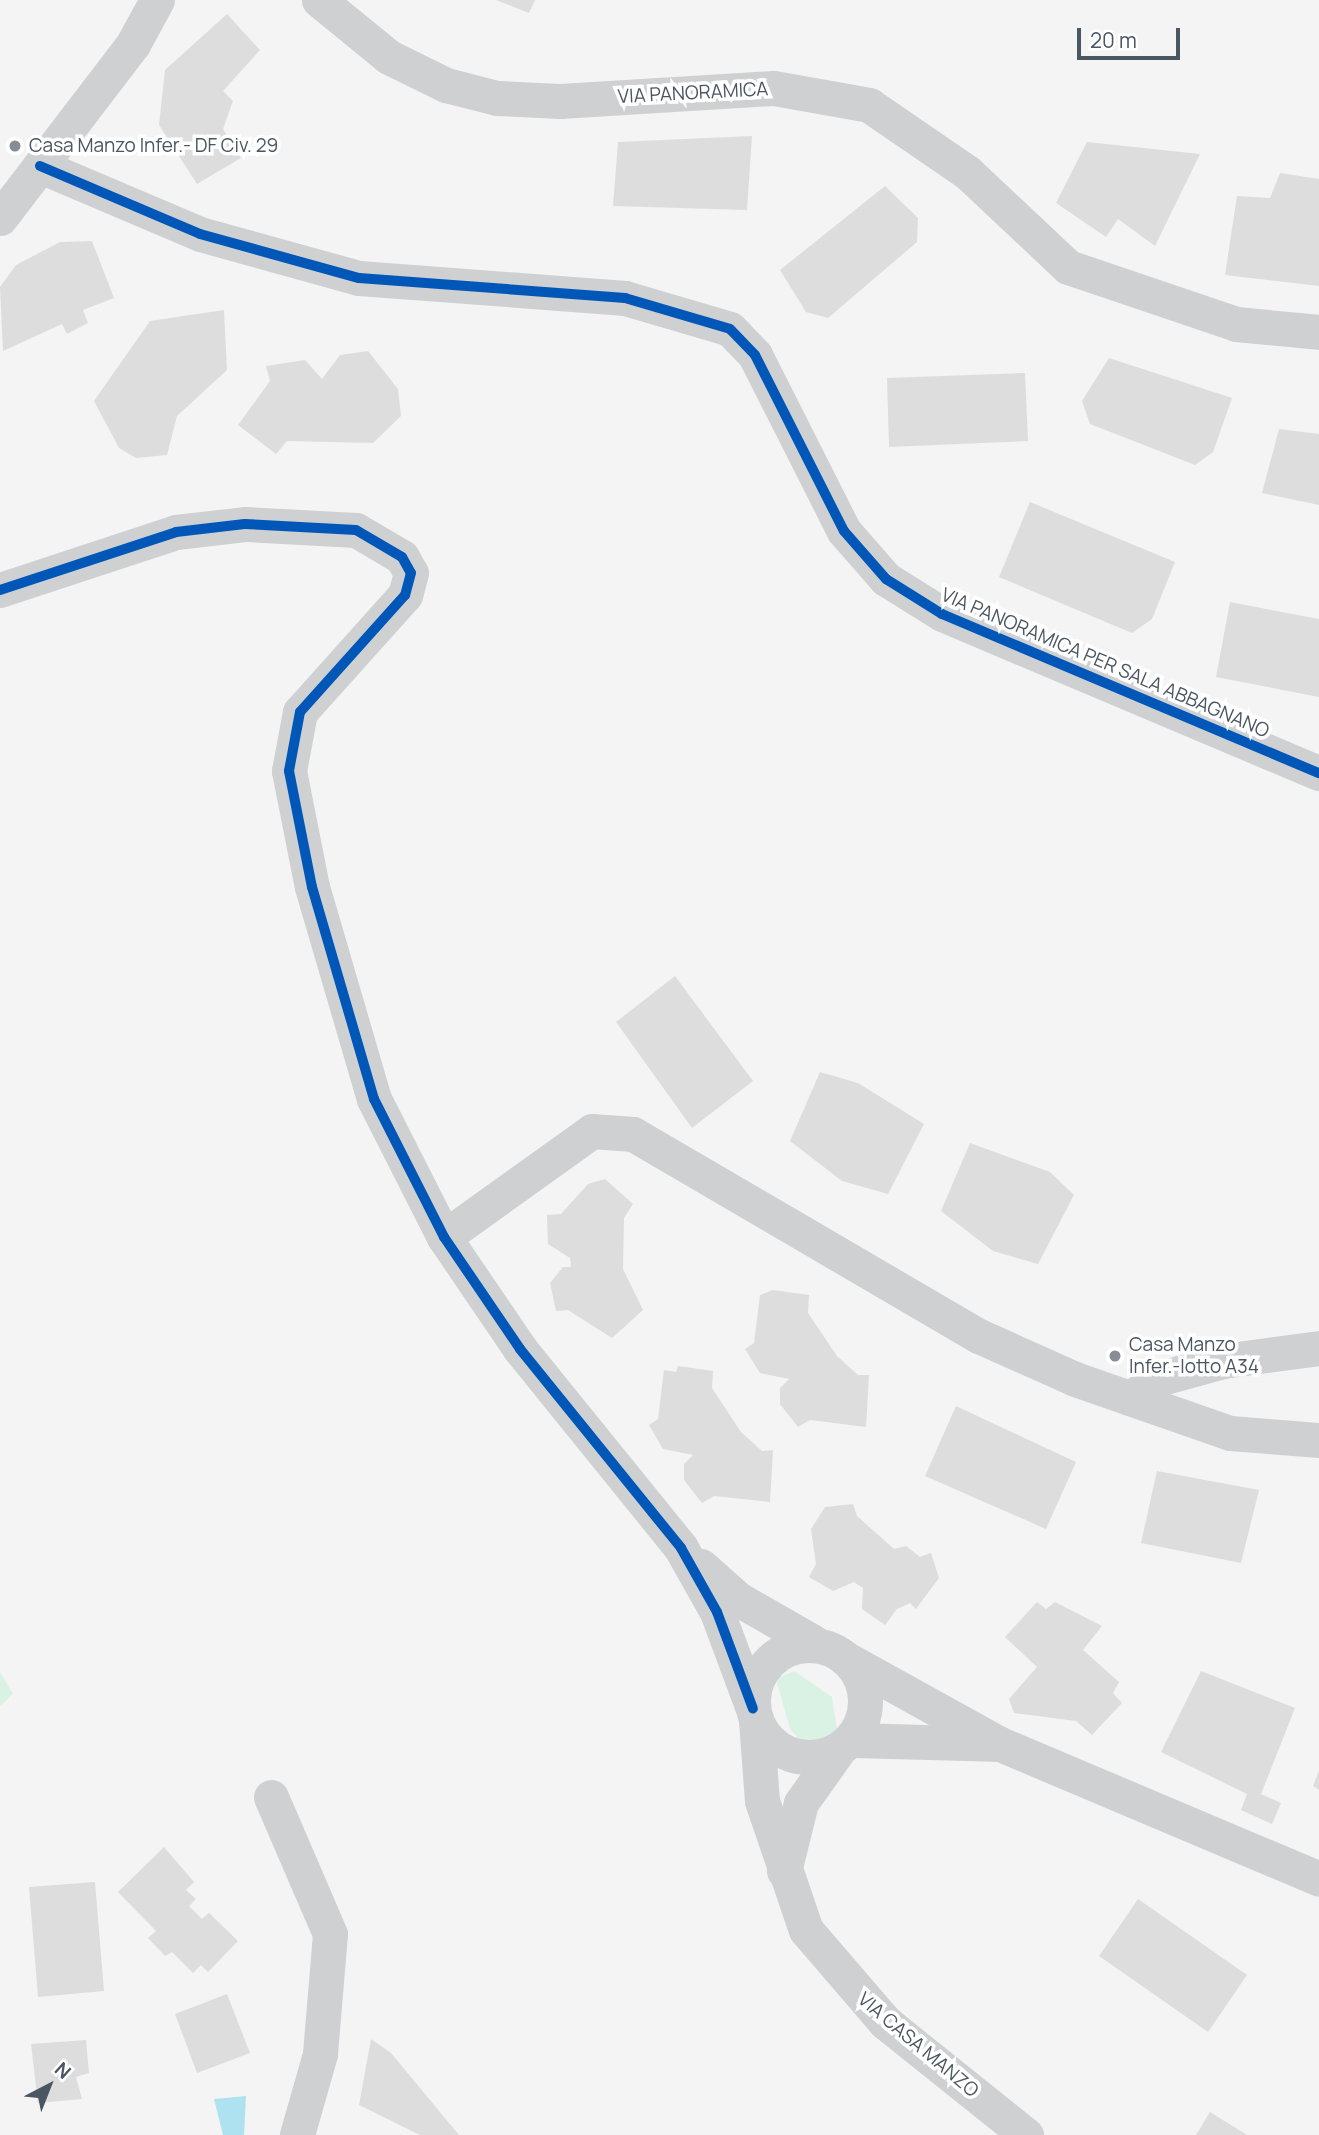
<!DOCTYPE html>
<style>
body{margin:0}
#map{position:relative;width:1319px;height:2135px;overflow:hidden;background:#f4f4f4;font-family:Manrope,sans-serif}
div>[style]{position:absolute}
.green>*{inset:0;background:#d9f2e3}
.water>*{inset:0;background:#aee2f0}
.building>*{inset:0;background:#ddddde}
.minor>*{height:35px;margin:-17.5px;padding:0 17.5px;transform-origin:17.5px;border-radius:17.5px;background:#ced0d2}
.minor>.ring{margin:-17.5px;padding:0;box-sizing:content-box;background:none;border:35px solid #ced0d2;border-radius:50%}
.cycleway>*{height:10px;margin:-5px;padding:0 5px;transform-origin:5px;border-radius:5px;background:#0057b8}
.dots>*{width:19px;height:19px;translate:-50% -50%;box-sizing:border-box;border:4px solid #fff;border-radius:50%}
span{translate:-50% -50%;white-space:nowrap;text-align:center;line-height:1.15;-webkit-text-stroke:7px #fff;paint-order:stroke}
.street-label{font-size:19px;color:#4a5661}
.poi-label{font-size:19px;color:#4a5661}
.left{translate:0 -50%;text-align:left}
.north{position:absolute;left:14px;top:2051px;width:70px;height:70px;-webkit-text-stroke:5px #fff;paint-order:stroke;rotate:42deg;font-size:19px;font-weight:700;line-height:28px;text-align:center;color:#4a5661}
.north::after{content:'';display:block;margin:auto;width:24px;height:32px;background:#4a5661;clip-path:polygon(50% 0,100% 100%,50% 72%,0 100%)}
.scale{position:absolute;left:1077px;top:28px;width:103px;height:32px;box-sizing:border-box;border:4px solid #4a5661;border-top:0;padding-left:9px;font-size:21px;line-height:24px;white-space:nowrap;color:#4a5661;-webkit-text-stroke:5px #fff;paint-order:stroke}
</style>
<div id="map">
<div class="green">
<div style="clip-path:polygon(794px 1671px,832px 1697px,837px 1730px,825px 1739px,800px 1740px,790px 1729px,776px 1679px)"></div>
<div style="clip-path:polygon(0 1672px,13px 1694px,0 1706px)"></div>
</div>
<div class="water">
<div style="clip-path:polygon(246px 2096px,244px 2135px,223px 2135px,214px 2099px)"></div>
</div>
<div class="building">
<div style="clip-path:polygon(496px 0,535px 0,529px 13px)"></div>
<div style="clip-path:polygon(227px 14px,260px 50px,223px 91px,233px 101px,223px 129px,241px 158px,197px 184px,159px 125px,165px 70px)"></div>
<div style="clip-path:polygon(752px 136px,747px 210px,613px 206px,618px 142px)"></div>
<div style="clip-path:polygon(1087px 142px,1200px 154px,1155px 246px,1118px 219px,1106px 237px,1056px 203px)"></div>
<div style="clip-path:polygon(1280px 173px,1319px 179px,1319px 286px,1225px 275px,1237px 196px,1270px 198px)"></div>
<div style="clip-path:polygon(885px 186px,918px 218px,917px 242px,828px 318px,806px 312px,780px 270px)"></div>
<div style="clip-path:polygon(92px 241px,114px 298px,83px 310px,88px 323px,67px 334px,62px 324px,3px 351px,0 287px,16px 265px,60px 242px)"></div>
<div style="clip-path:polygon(224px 310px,227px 370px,177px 416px,167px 455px,136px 458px,119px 448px,94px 401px,150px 321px)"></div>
<div style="clip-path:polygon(368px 351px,398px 389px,401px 416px,373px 443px,287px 441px,276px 454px,238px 425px,270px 381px,266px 366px,305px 360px,322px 379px,340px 355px)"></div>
<div style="clip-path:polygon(1109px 358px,1232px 398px,1213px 452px,1195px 465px,1090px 424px,1082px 401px)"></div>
<div style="clip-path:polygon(1025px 373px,1028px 441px,889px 447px,887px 378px)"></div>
<div style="clip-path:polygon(1279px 429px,1319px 434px,1319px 505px,1262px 493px)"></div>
<div style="clip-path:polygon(1030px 502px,1175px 562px,1152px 619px,1132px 633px,999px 577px)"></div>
<div style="clip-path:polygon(1230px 602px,1319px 619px,1319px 697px,1216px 677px)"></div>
<div style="clip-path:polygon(675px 976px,753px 1081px,692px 1128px,616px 1022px)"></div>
<div style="clip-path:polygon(820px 1072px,858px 1083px,924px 1124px,888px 1194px,842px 1181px,790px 1141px)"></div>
<div style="clip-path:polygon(970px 1143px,1050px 1172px,1074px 1195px,1038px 1264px,993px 1251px,941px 1211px)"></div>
<div style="clip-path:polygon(605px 1179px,633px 1204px,624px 1218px,623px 1269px,643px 1310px,612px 1338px,568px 1310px,556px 1311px,550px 1283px,563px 1267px,571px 1267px,570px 1258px,548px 1244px,547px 1215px,561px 1214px,588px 1184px)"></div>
<div style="clip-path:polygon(773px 1290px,809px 1295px,808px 1313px,837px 1356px,858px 1375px,869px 1375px,866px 1427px,810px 1420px,798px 1427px,780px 1404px,780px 1388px,789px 1379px,760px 1373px,745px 1349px,754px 1343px,760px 1295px)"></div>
<div style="clip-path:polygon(678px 1366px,713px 1371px,712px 1388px,741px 1432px,762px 1451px,773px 1450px,770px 1502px,714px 1496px,702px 1503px,684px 1480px,684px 1464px,693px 1455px,663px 1449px,649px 1425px,658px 1419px,664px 1370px,676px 1372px)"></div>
<div style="clip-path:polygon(956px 1406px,1076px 1462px,1046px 1529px,925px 1476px)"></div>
<div style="clip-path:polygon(1157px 1471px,1259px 1490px,1241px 1563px,1141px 1543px)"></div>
<div style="clip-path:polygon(853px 1504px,857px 1516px,894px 1549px,906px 1546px,920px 1557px,931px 1553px,939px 1578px,916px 1609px,910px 1603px,897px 1609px,885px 1625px,862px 1609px,863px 1588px,854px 1582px,833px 1591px,809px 1577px,816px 1564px,811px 1529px,825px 1507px)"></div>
<div style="clip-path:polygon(1037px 1602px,1046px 1609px,1055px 1602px,1102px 1626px,1083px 1650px,1119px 1682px,1113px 1693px,1122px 1703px,1092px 1735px,1076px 1721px,1014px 1713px,1009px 1699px,1037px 1667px,1005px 1637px)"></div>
<div style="clip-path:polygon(1201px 1671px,1295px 1708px,1261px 1794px,1281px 1803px,1272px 1824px,1241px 1810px,1247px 1794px,1161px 1752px)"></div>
<div style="clip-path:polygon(1319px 1771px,1319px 1790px,1313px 1786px)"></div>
<div style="clip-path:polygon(164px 1847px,194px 1882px,186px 1890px,196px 1899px,189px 1906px,202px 1919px,209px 1913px,238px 1941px,208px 1972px,201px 1965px,193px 1973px,172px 1952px,165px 1956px,148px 1938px,156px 1931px,118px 1892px)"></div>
<div style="clip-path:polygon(95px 1882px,104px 1991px,38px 1997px,29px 1887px)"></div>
<div style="clip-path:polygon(1138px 1899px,1247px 1975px,1208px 2032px,1099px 1956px)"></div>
<div style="clip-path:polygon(227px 1994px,250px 2053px,197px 2073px,175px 2014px)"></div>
<div style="clip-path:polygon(371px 2039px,391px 2053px,459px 2135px,420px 2135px,359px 2105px)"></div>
<div style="clip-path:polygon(86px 2040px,89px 2073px,76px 2077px,82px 2099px,38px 2103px,31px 2044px)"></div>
<div style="clip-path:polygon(1210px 2112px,1247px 2135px,1196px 2135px)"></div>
</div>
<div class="minor">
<div style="left:319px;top:0;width:90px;rotate:39.2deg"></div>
<div style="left:389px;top:57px;width:64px;rotate:26.2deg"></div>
<div style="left:446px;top:85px;width:53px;rotate:14.3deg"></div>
<div style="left:497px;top:98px;width:63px;rotate:2.7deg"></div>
<div style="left:560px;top:101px;width:214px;rotate:-3.5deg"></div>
<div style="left:774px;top:88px;width:97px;rotate:10.1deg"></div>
<div style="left:869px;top:105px;width:119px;rotate:34.4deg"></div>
<div style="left:967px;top:172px;width:139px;rotate:43.2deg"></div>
<div style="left:1068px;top:267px;width:177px;rotate:18.7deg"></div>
<div style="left:1236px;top:324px;width:83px;rotate:5.5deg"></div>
<div style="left:40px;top:166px;width:174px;rotate:23deg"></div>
<div style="left:200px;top:234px;width:165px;rotate:15.5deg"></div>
<div style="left:359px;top:278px;width:267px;rotate:4.3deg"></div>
<div style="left:625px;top:298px;width:109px;rotate:16.4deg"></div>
<div style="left:730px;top:329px;width:36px;rotate:46deg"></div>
<div style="left:755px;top:355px;width:197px;rotate:63.2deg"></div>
<div style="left:844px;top:531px;width:64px;rotate:48.8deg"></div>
<div style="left:886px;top:579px;width:66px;rotate:32deg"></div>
<div style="left:942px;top:614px;width:409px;rotate:22.9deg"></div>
<div style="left:0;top:218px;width:219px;rotate:-52.6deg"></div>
<div style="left:133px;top:44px;width:50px;rotate:-61.4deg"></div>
<div style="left:0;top:590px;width:185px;rotate:-18.2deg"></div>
<div style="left:176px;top:532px;width:69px;rotate:-6.6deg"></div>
<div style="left:245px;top:524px;width:111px;rotate:3.1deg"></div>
<div style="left:356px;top:530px;width:53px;rotate:30.4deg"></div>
<div style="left:402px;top:557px;width:18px;rotate:61deg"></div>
<div style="left:411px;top:573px;width:23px;rotate:105deg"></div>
<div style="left:405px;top:595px;width:157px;rotate:131.9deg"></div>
<div style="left:300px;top:712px;width:60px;rotate:100.6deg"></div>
<div style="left:289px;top:771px;width:118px;rotate:78.8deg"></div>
<div style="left:312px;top:887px;width:221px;rotate:73.7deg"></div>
<div style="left:374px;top:1099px;width:155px;rotate:63.1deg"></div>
<div style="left:444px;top:1237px;width:135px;rotate:55.8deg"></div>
<div style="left:520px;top:1349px;width:256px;rotate:51deg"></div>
<div style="left:681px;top:1548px;width:73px;rotate:60.6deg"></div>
<div style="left:717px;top:1612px;width:103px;rotate:69.6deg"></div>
<div style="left:444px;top:1237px;width:182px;rotate:-35.6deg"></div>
<div style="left:592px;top:1131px;width:41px;rotate:4.2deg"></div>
<div style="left:633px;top:1134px;width:401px;rotate:30.3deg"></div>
<div style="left:979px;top:1336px;width:105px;rotate:24.1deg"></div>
<div style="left:1075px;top:1379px;width:164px;rotate:19.2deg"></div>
<div style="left:1230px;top:1433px;width:89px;rotate:4.5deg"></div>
<div style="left:1130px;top:1398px;width:37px;rotate:-33deg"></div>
<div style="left:1161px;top:1378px;width:64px;rotate:-15.3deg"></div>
<div style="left:1223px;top:1361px;width:97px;rotate:-7.7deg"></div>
<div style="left:701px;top:1566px;width:50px;rotate:41.7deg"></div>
<div style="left:738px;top:1599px;width:86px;rotate:29.8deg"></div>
<div class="ring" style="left:753px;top:1645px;width:77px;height:77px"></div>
<div style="left:850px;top:1661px;width:171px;rotate:29deg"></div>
<div style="left:1000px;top:1744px;width:346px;rotate:22.9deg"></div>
<div style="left:756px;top:1721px;width:80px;rotate:85.7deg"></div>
<div style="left:762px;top:1801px;width:136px;rotate:71.2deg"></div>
<div style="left:806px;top:1930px;width:121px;rotate:49.3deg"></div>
<div style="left:885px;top:2022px;width:181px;rotate:38.7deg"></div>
<div style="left:854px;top:1740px;width:139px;rotate:1.6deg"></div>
<div style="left:271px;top:1797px;width:149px;rotate:66.7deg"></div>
<div style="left:330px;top:1934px;width:120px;rotate:94.8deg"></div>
<div style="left:320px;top:2054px;width:84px;rotate:105.9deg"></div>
<div style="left:784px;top:1871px;width:70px;rotate:-76deg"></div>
<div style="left:801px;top:1803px;width:62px;rotate:-54.8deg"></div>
</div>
<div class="cycleway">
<div style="left:40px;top:166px;width:174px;rotate:23deg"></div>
<div style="left:200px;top:234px;width:165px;rotate:15.5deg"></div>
<div style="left:359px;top:278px;width:267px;rotate:4.3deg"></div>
<div style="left:625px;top:298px;width:109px;rotate:16.4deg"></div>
<div style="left:730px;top:329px;width:36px;rotate:46deg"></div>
<div style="left:755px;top:355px;width:197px;rotate:63.2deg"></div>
<div style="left:844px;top:531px;width:64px;rotate:48.8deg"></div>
<div style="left:886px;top:579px;width:66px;rotate:32deg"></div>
<div style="left:942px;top:614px;width:409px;rotate:22.9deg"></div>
<div style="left:0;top:590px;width:185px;rotate:-18.2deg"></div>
<div style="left:176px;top:532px;width:69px;rotate:-6.6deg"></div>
<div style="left:245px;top:524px;width:111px;rotate:3.1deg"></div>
<div style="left:356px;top:530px;width:53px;rotate:30.4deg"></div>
<div style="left:402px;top:557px;width:18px;rotate:61deg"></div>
<div style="left:411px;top:573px;width:23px;rotate:105deg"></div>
<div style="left:405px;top:595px;width:157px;rotate:131.9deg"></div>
<div style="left:300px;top:712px;width:60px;rotate:100.6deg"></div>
<div style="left:289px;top:771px;width:118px;rotate:78.8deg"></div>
<div style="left:312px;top:887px;width:221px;rotate:73.7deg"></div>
<div style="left:374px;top:1099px;width:155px;rotate:63.1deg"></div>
<div style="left:444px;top:1237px;width:135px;rotate:55.8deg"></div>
<div style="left:520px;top:1349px;width:256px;rotate:51deg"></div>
<div style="left:681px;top:1548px;width:73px;rotate:60.6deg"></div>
<div style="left:717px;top:1612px;width:103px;rotate:69.6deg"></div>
</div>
<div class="dots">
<div style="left:15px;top:146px;background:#868d94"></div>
<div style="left:1115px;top:1356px;background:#868d94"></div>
</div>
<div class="street-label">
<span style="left:693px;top:93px;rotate:-3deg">VIA PANORAMICA</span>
<span style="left:1105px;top:663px;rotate:23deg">VIA PANORAMICA PER SALA ABBAGNANO</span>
<span style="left:918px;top:2045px;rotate:40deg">VIA CASA MANZO</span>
</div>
<div class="poi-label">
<span class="left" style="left:29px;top:146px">Casa Manzo Infer.- DF Civ. 29</span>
<span class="left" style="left:1129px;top:1356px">Casa Manzo<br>Infer.-lotto A34</span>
</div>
<div class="north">N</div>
<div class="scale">20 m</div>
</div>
